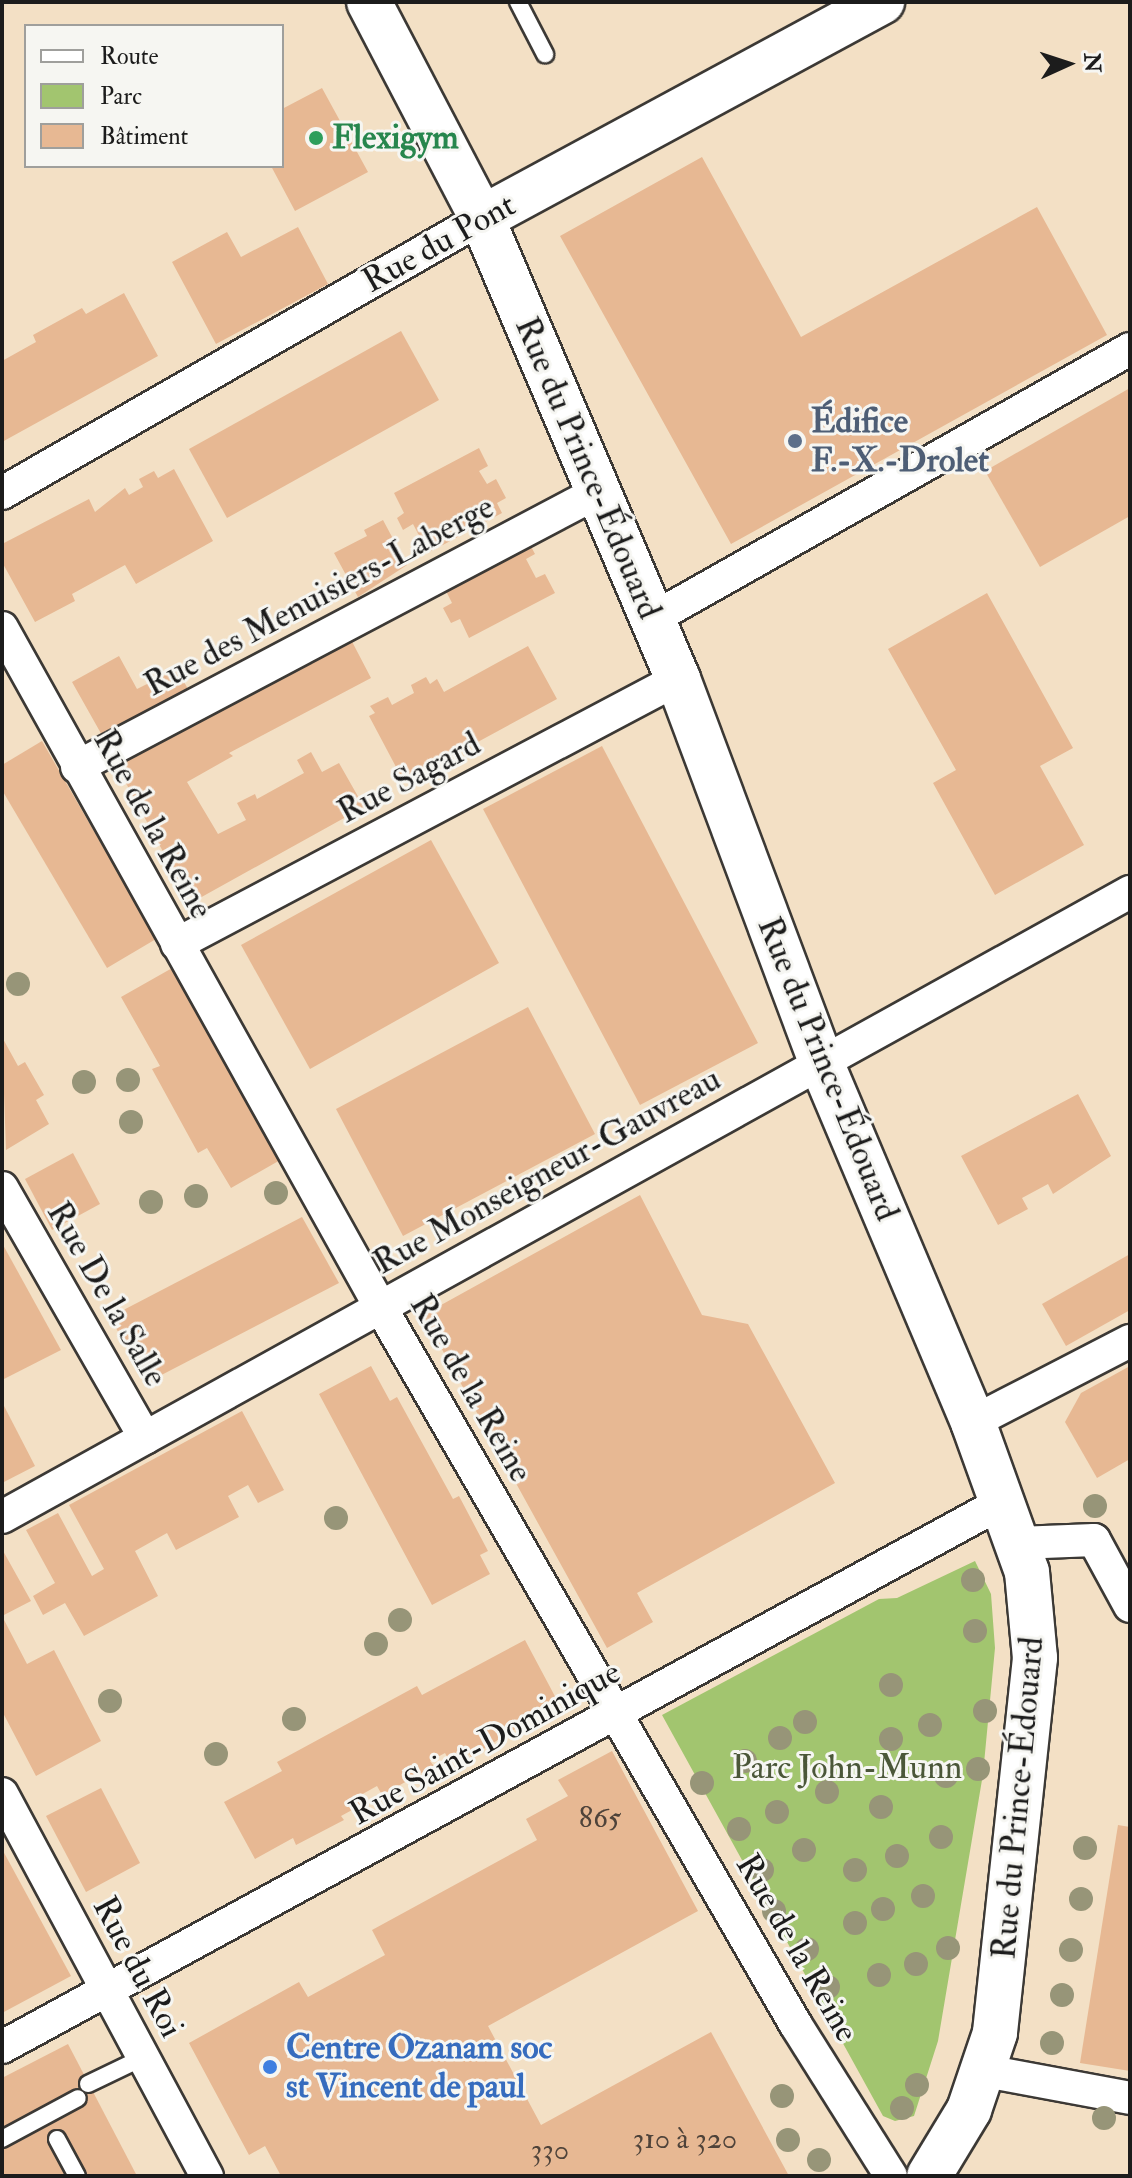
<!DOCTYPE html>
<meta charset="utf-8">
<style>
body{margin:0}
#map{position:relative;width:1132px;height:2178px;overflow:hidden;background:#f3e0c5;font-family:"IM FELL Double Pica",serif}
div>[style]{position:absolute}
.green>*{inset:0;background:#a2c56f}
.building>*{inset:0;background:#e7b893}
.roads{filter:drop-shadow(2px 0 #3c3935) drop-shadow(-2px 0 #3c3935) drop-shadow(0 2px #3c3935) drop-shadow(0 -2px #3c3935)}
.lane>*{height:16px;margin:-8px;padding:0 8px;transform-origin:8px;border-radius:8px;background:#fff}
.street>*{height:32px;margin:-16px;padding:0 16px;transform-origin:16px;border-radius:16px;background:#fff}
.secondary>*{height:44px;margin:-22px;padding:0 22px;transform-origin:22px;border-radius:22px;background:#fff}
.trees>*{width:24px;height:24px;margin:-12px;border-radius:50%;background:#979578}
.dots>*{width:22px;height:22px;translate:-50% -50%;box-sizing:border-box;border:4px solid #f6f6f2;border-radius:50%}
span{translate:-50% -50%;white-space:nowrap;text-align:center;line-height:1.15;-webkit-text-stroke:6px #f6f6f2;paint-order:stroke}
.number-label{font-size:30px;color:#4f433a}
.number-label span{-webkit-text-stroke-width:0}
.leisure-label{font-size:34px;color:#27864d;font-weight:700}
.left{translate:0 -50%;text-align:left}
.street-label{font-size:34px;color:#1c1c1c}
.service-label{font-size:34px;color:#4e5e75;font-weight:700}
.park-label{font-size:34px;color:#4b5739}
.shop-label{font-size:34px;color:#366cbe;font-weight:700}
.frame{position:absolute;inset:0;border:4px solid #1c1c1c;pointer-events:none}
.legend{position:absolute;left:24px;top:24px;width:260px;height:144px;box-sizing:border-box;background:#f6f6f2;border:2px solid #9f9f9c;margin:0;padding:10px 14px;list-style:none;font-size:24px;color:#1c1c1c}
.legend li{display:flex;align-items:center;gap:16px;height:40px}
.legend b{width:40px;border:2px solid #9f9f9c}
.north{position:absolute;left:1028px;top:24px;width:80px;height:80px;-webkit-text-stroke:6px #f6f6f2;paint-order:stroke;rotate:87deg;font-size:22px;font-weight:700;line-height:32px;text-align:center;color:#1c1c1c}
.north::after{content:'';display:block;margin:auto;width:28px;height:36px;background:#1c1c1c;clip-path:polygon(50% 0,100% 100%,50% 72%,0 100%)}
</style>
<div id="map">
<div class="green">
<div style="clip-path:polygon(975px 1561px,991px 1594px,995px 1648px,983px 1774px,938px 2041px,914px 2116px,895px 2121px,883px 2116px,662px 1715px,879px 1599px,897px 1598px)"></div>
</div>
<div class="building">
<div style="clip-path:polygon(322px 88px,368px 172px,295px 211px,271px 166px,282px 166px,282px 109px)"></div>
<div style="clip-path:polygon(702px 157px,801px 337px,1037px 207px,1107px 335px,731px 544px,560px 236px)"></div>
<div style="clip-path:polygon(298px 227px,328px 284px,216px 344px,172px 262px,227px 232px,241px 257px)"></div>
<div style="clip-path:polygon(124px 293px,158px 356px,2px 442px,2px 361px,36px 342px,33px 335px,82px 308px,86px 314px)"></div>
<div style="clip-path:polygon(401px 331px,439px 400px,227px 518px,189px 449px)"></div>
<div style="clip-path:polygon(1130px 388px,1130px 516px,1040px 567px,985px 471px)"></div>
<div style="clip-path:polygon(479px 448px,488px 466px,479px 471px,487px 484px,496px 479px,506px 498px,497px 503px,502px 513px,428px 553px,413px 524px,403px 530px,397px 518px,404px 513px,394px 493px)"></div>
<div style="clip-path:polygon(174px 469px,213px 541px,136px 584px,125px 565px,72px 594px,75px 601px,35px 622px,2px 562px,4px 543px,89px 499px,95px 512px,125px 488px,129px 495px,143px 487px,139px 479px,154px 471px,158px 478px)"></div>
<div style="clip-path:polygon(383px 520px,407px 565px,358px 597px,334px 553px,367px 536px,364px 530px)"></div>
<div style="clip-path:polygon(527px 539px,535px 554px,526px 559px,536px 578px,545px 574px,555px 593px,469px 638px,460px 619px,451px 623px,443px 608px,452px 603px,440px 579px)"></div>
<div style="clip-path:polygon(987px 593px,1073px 748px,1040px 766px,1084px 845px,995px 895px,933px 783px,956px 770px,888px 649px)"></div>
<div style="clip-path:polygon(347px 632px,371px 678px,229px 753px,233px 756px,187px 782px,218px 834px,246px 820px,237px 803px,255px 794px,257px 799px,304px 773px,297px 760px,311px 752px,322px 772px,339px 763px,364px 807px,198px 899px,187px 896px,114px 761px)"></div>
<div style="clip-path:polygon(528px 646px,557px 699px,404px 782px,369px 716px,375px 713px,370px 706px,388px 697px,392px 705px,414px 693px,411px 685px,426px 677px,430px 684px,437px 679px,444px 692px)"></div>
<div style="clip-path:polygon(119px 656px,137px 689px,177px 669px,189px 691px,103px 737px,72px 682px)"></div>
<div style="clip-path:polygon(42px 741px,156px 939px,107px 968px,2px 790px,2px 765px)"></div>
<div style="clip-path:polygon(602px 746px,758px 1043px,640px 1105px,483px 809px)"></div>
<div style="clip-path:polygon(431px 840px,499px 963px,310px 1069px,241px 945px)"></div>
<div style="clip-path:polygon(174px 967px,282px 1159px,231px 1188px,207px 1148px,198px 1153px,152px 1069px,160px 1066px,121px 997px)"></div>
<div style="clip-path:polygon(528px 1007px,595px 1134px,403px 1236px,336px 1109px)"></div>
<div style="clip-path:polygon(2px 1037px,18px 1066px,25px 1062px,44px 1095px,36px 1100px,49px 1124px,6px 1150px)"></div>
<div style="clip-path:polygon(1078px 1094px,1111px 1156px,1053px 1194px,1048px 1184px,1022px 1198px,1028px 1209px,998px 1225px,961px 1156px)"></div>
<div style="clip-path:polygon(73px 1153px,100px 1204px,52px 1230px,25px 1179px)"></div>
<div style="clip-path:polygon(640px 1195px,702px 1315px,748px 1324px,835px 1483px,637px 1593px,653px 1622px,607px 1648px,423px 1315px)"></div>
<div style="clip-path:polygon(302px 1217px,339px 1283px,146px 1383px,110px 1317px)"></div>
<div style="clip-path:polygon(2px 1243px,61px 1350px,2px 1380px)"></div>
<div style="clip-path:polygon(1130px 1254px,1130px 1310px,1066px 1346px,1042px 1304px)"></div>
<div style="clip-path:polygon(371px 1366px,390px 1401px,397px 1397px,453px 1499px,459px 1496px,488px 1551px,480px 1555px,490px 1574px,432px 1605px,319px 1394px)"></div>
<div style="clip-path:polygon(1130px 1366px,1130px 1459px,1097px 1478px,1065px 1422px,1081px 1393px)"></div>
<div style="clip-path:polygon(2px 1402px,35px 1466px,2px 1483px)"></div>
<div style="clip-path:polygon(242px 1411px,284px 1490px,258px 1503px,248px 1485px,228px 1496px,239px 1517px,176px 1550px,167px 1533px,135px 1551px,158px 1596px,84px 1636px,65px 1603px,43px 1615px,33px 1596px,55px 1583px,26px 1530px,58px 1513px,92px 1576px,104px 1569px,69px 1505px)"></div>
<div style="clip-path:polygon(2px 1549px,31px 1601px,2px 1616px,27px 1664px,54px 1650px,101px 1741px,36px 1776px,2px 1711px)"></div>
<div style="clip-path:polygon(525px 1640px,558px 1702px,471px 1757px,468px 1752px,450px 1762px,445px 1753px,430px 1761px,434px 1766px,382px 1795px,377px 1786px,359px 1796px,363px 1804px,341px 1816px,344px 1820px,296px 1845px,293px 1838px,255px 1859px,224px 1802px,282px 1771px,277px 1762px,417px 1686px,422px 1695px)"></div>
<div style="clip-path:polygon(612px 1751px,698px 1911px,488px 2026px,541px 2125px,711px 2032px,789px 2176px,281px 2176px,265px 2146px,249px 2155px,189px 2043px,299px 1982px,308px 1997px,385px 1955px,372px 1930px,537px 1840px,526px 1819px,568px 1796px,558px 1780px)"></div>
<div style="clip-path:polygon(101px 1788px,140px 1863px,86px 1892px,46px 1816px)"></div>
<div style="clip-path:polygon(1118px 1825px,1130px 1827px,1130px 2071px,1080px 2063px)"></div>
<div style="clip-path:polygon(2px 1849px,71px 1976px,2px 2013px)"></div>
<div style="clip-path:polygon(68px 2044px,137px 2176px,2px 2176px,2px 2078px)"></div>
</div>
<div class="roads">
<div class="lane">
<div style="left:518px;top:2px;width:59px;rotate:62.6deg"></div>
<div style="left:88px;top:2084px;width:60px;rotate:-25.7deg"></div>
<div style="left:2px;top:2139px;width:86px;rotate:-28.3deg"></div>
<div style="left:57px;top:2139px;width:42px;rotate:61.6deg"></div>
</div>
<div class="street">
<div style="left:2px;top:493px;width:553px;rotate:-29.81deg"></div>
<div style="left:652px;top:619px;width:549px;rotate:-29.46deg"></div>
<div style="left:2px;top:628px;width:778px;rotate:60.87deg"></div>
<div style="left:381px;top:1308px;width:828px;rotate:59.94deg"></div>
<div style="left:796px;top:2025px;width:178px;rotate:57.8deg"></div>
<div style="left:77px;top:767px;width:589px;rotate:-27.83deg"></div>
<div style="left:177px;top:944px;width:567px;rotate:-27.88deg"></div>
<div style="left:2px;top:1188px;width:288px;rotate:60.2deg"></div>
<div style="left:973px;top:1422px;width:177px;rotate:-27.3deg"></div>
<div style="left:2px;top:1517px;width:1290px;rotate:-28.99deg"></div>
<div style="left:1018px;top:1543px;width:76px;rotate:-2.3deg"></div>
<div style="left:1094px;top:1540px;width:75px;rotate:61.4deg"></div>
<div style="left:2px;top:1794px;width:434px;rotate:61.8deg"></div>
<div style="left:2px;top:2047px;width:1140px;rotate:-28.57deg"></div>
<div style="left:985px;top:2071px;width:147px;rotate:10.5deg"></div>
</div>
<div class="secondary">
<div style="left:369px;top:2px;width:244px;rotate:62.4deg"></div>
<div style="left:482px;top:218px;width:501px;rotate:66.97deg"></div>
<div style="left:678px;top:679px;width:409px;rotate:69.5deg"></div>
<div style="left:821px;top:1062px;width:391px;rotate:67.1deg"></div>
<div style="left:973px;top:1422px;width:159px;rotate:70.2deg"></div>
<div style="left:1027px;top:1572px;width:86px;rotate:84.7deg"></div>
<div style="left:1035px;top:1658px;width:377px;rotate:96.1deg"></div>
<div style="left:995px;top:2033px;width:81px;rotate:108.7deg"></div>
<div style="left:969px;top:2110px;width:77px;rotate:121.2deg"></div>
<div style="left:482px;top:218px;width:455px;rotate:-28.4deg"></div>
</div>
</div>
<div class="trees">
<div style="left:18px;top:984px"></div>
<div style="left:128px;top:1080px"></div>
<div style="left:84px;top:1082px"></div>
<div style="left:131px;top:1122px"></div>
<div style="left:276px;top:1193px"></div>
<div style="left:196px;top:1196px"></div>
<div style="left:151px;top:1202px"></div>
<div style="left:1095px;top:1506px"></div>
<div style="left:336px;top:1518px"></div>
<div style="left:973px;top:1580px"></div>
<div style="left:400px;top:1620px"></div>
<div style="left:975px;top:1631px"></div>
<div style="left:376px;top:1644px"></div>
<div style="left:891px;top:1685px"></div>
<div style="left:110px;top:1701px"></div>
<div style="left:985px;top:1711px"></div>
<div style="left:294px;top:1719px"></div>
<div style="left:805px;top:1722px"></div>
<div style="left:930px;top:1725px"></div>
<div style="left:780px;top:1738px"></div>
<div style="left:891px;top:1739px"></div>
<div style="left:216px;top:1754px"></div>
<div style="left:745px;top:1761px"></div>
<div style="left:978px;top:1769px"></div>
<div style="left:946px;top:1776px"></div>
<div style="left:702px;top:1783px"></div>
<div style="left:827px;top:1792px"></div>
<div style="left:881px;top:1807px"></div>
<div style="left:777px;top:1812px"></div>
<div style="left:739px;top:1829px"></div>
<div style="left:941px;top:1837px"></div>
<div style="left:1085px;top:1848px"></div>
<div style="left:804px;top:1850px"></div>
<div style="left:897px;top:1856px"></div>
<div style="left:762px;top:1870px"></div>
<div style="left:855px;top:1870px"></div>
<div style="left:923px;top:1896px"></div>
<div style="left:1081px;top:1899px"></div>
<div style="left:883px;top:1909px"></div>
<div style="left:774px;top:1911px"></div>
<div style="left:855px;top:1923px"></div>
<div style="left:948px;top:1948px"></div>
<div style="left:807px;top:1949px"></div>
<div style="left:1071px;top:1950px"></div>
<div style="left:916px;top:1964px"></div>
<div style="left:879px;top:1975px"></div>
<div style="left:828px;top:1987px"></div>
<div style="left:1062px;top:1995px"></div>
<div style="left:1052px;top:2043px"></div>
<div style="left:917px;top:2085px"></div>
<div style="left:782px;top:2096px"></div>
<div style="left:902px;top:2108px"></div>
<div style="left:1104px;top:2118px"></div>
<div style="left:788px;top:2140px"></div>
<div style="left:819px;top:2160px"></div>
</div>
<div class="dots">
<div style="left:316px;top:138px;background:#2e9e5b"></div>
<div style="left:795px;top:441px;background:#5c6f8a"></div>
<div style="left:270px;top:2067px;background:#3f7fe0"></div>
</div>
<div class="number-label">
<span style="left:600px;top:1818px">865</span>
<span style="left:685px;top:2139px">310 à 320</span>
<span style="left:550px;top:2150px">330</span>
</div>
<div class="leisure-label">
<span class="left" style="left:332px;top:138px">Flexigym</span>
</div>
<div class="street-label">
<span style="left:439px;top:243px;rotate:-29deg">Rue du Pont</span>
<span style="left:588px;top:468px;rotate:67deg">Rue du Prince-Édouard</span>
<span style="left:319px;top:596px;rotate:-28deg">Rue des Menuisiers-Laberge</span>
<span style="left:409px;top:778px;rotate:-28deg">Rue Sagard</span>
<span style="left:153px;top:824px;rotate:61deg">Rue de la Reine</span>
<span style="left:828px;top:1069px;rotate:68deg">Rue du Prince-Édouard</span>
<span style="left:547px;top:1171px;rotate:-29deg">Rue Monseigneur-Gauvreau</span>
<span style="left:107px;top:1294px;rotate:60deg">Rue De la Salle</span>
<span style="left:471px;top:1388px;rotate:60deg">Rue de la Reine</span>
<span style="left:485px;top:1743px;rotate:-29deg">Rue Saint-Dominique</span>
<span style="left:1018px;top:1798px;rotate:-85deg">Rue du Prince-Édouard</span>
<span style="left:797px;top:1948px;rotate:60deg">Rue de la Reine</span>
<span style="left:138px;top:1967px;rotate:62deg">Rue du Roi</span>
</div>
<div class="service-label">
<span class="left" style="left:811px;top:441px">Édifice<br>F.-X.-Drolet</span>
</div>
<div class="park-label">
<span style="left:847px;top:1768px">Parc John-Munn</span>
</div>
<div class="shop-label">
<span class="left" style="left:286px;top:2067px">Centre Ozanam soc<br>st Vincent de paul</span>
</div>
<div class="frame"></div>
<ul class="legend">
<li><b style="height:10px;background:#fff"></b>Route</li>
<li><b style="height:22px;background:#a2c56f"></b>Parc</li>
<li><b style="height:22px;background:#e7b893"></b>Bâtiment</li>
</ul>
<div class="north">N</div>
</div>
